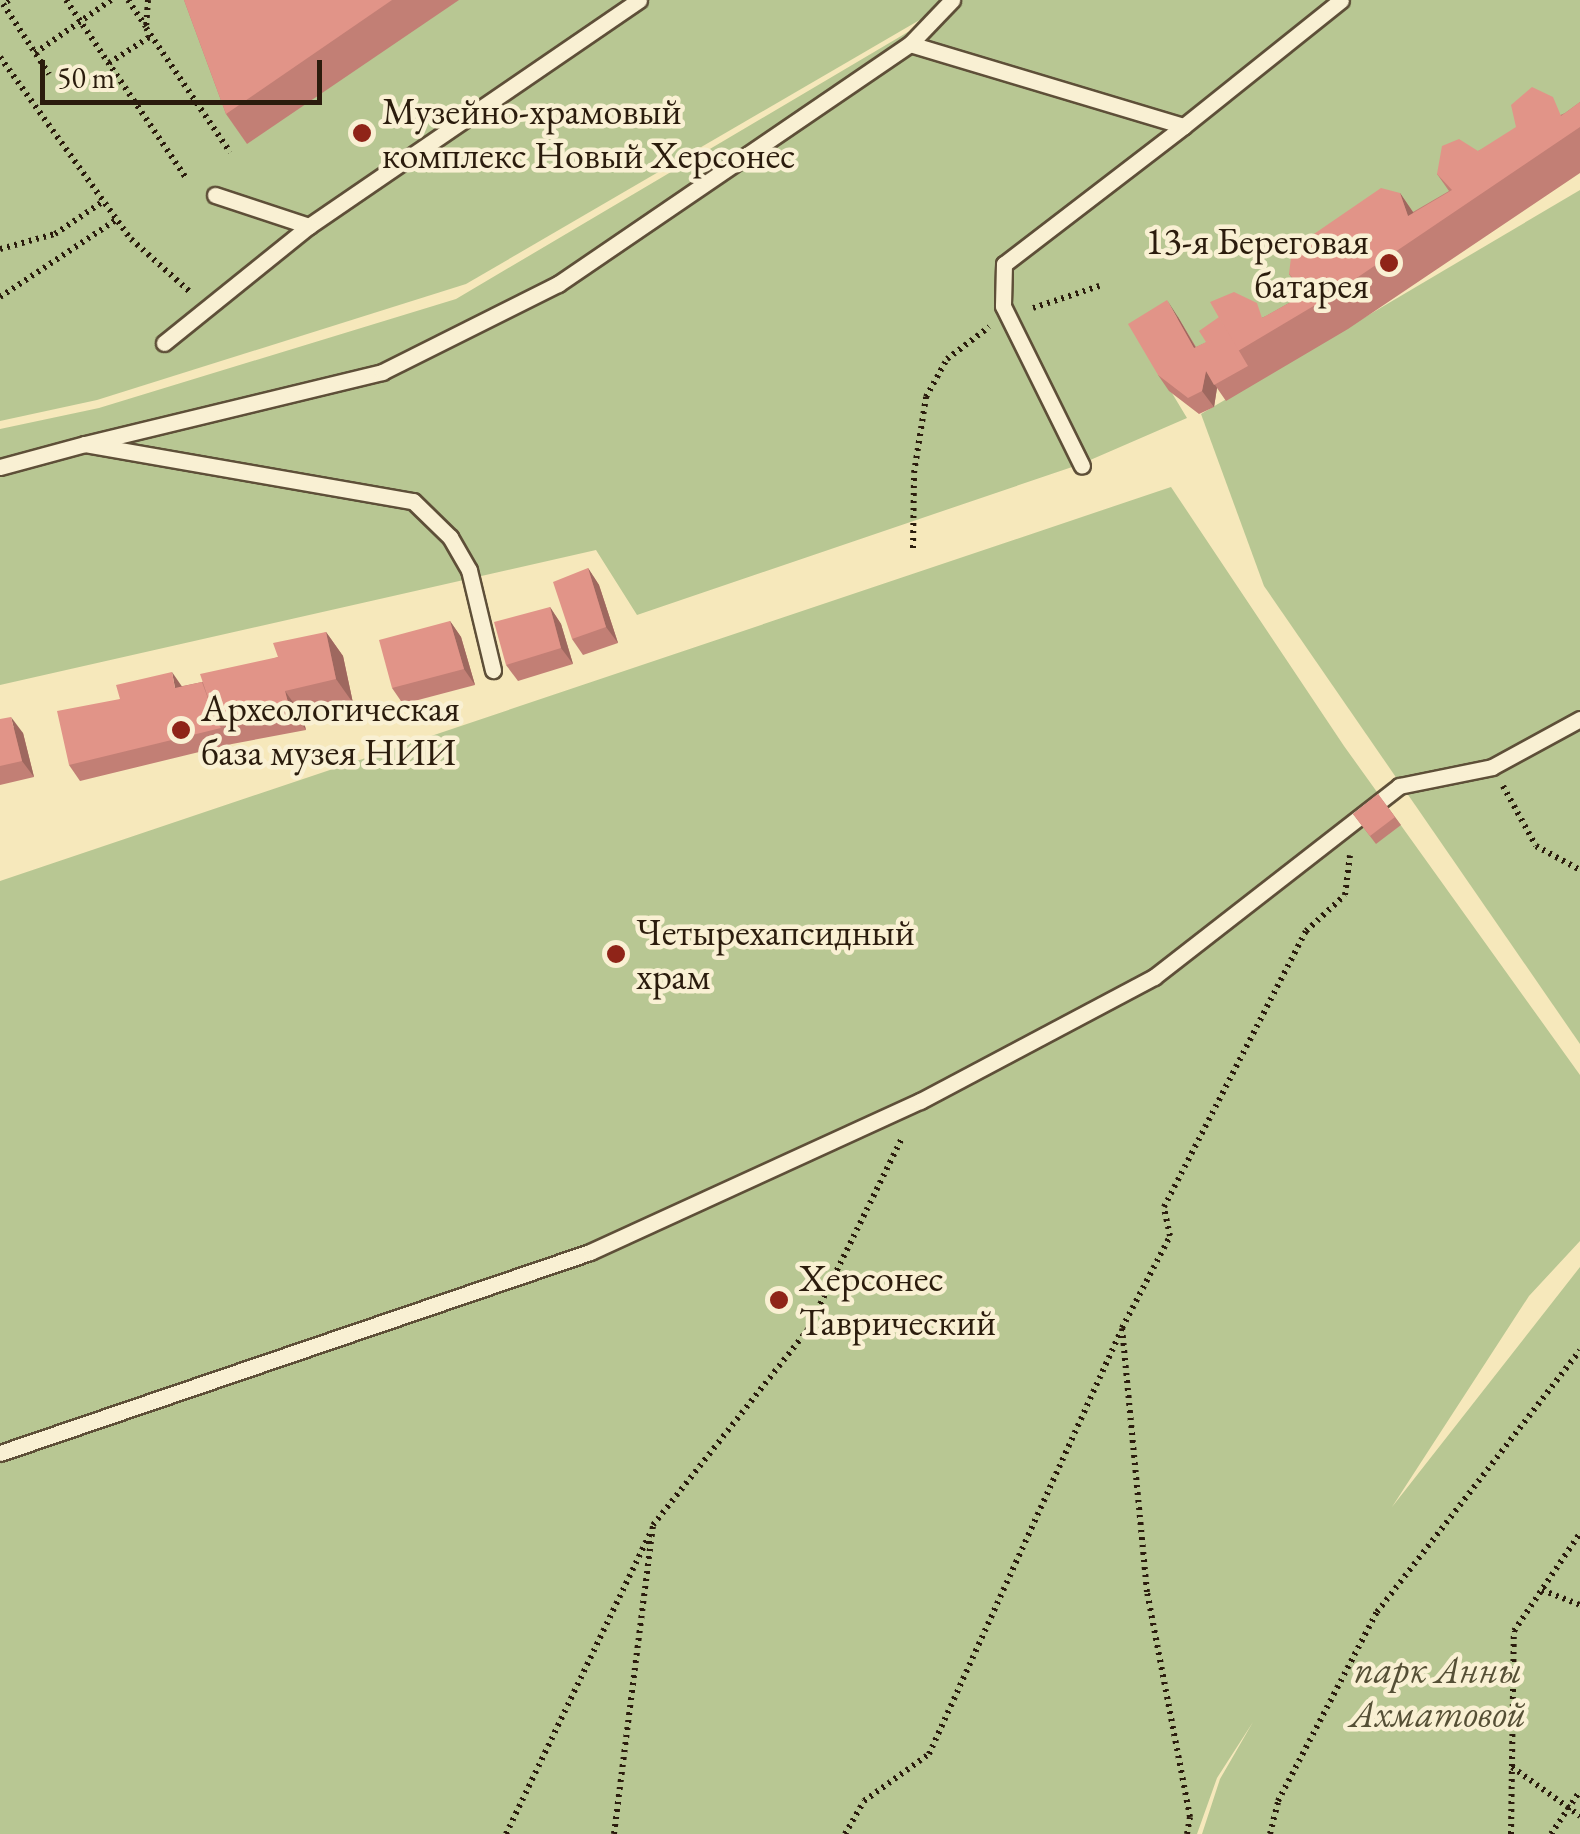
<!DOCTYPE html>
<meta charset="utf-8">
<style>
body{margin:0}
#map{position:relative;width:1580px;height:1834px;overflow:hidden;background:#f6e8bb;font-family:"EB Garamond",serif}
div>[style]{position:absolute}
.green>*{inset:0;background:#b8c793}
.path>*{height:6px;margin-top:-3px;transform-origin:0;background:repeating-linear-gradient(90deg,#2b1c0d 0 2.5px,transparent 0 7.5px)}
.roads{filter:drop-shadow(2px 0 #5e4f38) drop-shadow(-2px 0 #5e4f38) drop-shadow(0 2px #5e4f38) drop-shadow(0 -2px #5e4f38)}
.lane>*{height:15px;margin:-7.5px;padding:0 7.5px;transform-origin:7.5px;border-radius:7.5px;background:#f9f0d3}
.wall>*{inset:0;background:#c27f75}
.shaded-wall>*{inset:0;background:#9e685f}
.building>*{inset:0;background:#e19488}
.dots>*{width:28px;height:28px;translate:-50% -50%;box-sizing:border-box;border:5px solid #f9f0d3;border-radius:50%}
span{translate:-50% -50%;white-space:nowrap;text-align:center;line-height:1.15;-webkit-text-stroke:9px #f9f0d3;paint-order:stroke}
.poi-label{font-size:38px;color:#2b1c0d}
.left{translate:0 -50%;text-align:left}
.right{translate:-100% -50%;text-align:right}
.park-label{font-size:38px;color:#554f35;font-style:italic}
.scale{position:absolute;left:40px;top:60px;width:282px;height:45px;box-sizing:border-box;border:5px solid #2b1c0d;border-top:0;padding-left:12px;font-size:30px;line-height:35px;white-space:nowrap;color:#2b1c0d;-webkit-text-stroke:8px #f9f0d3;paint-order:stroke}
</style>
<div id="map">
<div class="green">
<div style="clip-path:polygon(0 0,954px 0,466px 284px,97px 400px,0 421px)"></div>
<div style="clip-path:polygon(962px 0,1580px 0,1580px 133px,1428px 234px,1426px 229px,1308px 294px,1217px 358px,1140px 340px,1187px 418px,1081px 464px,637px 615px,596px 550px,0 685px,0 429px,99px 408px,456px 299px)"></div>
<div style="clip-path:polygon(1580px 190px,1580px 1044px,1264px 586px,1201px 414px)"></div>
<div style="clip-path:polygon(1171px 487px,1344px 746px,1580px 1075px,1580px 1241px,1529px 1296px,1392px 1507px,1580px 1267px,1580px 1834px,1202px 1834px,1220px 1779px,1253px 1722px,1217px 1778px,1197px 1834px,0 1834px,0 881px)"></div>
</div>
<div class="path">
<div style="left:9px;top:0;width:7px;rotate:146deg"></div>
<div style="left:3px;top:4px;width:84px;rotate:56.7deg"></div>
<div style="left:66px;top:0;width:215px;rotate:56deg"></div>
<div style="left:128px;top:0;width:32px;rotate:56deg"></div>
<div style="left:148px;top:0;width:28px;rotate:94deg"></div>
<div style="left:146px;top:28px;width:150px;rotate:55.9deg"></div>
<div style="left:35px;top:53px;width:93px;rotate:-34.9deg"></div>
<div style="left:0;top:57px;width:224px;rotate:54.3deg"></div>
<div style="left:131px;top:239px;width:79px;rotate:41.9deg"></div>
<div style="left:109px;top:63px;width:50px;rotate:-32.7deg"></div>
<div style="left:0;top:249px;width:57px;rotate:-15.3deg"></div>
<div style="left:55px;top:234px;width:57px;rotate:-34.2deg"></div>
<div style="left:0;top:297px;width:139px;rotate:-33.6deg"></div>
<div style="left:1033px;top:308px;width:70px;rotate:-18.4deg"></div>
<div style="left:913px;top:548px;width:75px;rotate:-89.2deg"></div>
<div style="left:914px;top:473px;width:77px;rotate:-81deg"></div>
<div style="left:926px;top:397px;width:43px;rotate:-61.1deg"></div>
<div style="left:947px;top:359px;width:53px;rotate:-37.3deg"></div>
<div style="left:1503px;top:786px;width:68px;rotate:61.2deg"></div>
<div style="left:1536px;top:846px;width:50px;rotate:28.6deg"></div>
<div style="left:1542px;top:1590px;width:41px;rotate:21.5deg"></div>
<div style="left:1512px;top:1767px;width:84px;rotate:35.8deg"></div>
<div style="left:506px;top:1834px;width:336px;rotate:-64.4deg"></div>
<div style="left:614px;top:1834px;width:311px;rotate:-82.8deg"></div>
<div style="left:653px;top:1525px;width:248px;rotate:-51.6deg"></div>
<div style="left:807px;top:1331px;width:215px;rotate:-63.8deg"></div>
<div style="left:845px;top:1834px;width:38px;rotate:-60deg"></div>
<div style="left:864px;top:1801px;width:80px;rotate:-35.9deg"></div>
<div style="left:929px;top:1754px;width:465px;rotate:-65.6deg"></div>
<div style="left:1187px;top:1834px;width:17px;rotate:-80deg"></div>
<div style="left:1190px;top:1817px;width:229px;rotate:-100.8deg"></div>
<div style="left:1147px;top:1592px;width:265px;rotate:-95.4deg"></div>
<div style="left:1122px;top:1328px;width:104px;rotate:-62.4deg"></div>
<div style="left:1170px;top:1236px;width:30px;rotate:-102deg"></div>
<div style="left:1164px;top:1207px;width:310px;rotate:-62.8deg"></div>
<div style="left:1306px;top:931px;width:53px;rotate:-42.7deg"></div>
<div style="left:1345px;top:895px;width:40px;rotate:-82.9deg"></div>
<div style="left:1270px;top:1834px;width:34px;rotate:-76deg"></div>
<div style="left:1278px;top:1801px;width:213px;rotate:-62.4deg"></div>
<div style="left:1377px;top:1612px;width:331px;rotate:-52.2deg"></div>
<div style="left:1511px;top:1834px;width:203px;rotate:-89.2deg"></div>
<div style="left:1514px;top:1631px;width:118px;rotate:-56deg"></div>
<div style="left:1551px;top:1834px;width:52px;rotate:-56deg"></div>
</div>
<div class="roads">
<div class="lane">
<div style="left:910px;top:44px;width:61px;rotate:-46.3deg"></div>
<div style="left:1184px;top:126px;width:201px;rotate:-38.7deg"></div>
<div style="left:215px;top:195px;width:99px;rotate:18.3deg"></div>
<div style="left:309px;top:226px;width:400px;rotate:-34.4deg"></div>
<div style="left:164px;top:343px;width:186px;rotate:-38.9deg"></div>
<div style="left:85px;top:444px;width:306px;rotate:-13.6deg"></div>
<div style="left:382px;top:372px;width:197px;rotate:-26.6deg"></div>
<div style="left:558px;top:284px;width:426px;rotate:-34.3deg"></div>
<div style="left:910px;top:44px;width:286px;rotate:16.7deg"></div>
<div style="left:1184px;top:126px;width:227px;rotate:142.5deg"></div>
<div style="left:1004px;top:264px;width:42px;rotate:91.4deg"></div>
<div style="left:1003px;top:306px;width:178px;rotate:63.7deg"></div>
<div style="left:0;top:467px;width:88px;rotate:-15.1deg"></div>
<div style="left:85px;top:444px;width:333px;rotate:9.9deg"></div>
<div style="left:413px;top:501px;width:52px;rotate:44.2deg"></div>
<div style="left:450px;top:537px;width:38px;rotate:60deg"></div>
<div style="left:469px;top:570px;width:103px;rotate:76.5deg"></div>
<div style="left:0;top:1453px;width:623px;rotate:-18.81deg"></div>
<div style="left:590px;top:1252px;width:363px;rotate:-24.6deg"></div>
<div style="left:920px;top:1101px;width:265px;rotate:-27.9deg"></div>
<div style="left:1154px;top:977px;width:311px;rotate:-37.9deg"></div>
<div style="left:1399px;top:786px;width:95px;rotate:-11.5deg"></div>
<div style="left:1492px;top:767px;width:100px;rotate:-28.6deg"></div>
</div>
</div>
<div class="wall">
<div style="clip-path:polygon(184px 0,459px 0,247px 144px,226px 114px)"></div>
<div style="clip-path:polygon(1580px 102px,1580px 173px,1348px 329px,1226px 401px,1217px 388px,1214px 407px,1199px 414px,1169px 391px,1158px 375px,1178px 317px,1196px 347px,1266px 316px,1303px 295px,1289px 274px,1400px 193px,1413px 212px,1449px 191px,1437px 174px,1478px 151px,1565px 113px)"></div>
<div style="clip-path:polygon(588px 568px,599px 585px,618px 643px,583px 655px,572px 639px)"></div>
<div style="clip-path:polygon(550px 607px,561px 624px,573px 664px,518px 681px,506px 665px)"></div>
<div style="clip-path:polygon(450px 621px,461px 637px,475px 685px,403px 704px,392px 688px)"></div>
<div style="clip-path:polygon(326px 632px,343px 656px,353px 703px,302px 715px,306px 730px,232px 744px,80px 781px,69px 765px,120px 699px,202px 682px,278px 657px)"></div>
<div style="clip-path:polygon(0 719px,23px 733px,34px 777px,0 785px)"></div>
<div style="clip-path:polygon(1378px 794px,1401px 825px,1376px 844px,1353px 814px)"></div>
</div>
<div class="shaded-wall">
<div style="clip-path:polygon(1400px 193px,1421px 224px,1408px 216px)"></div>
<div style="clip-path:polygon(1167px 300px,1178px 317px,1205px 364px,1194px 348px)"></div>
<div style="clip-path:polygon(1206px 371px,1217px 388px,1214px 407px,1202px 391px)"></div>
<div style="clip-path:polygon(588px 568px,599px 585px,618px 643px,606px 627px)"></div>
<div style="clip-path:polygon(550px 607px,561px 624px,573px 664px,561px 648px)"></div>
<div style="clip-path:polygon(450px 621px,461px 637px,475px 685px,464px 669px)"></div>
<div style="clip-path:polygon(326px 632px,343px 656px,353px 703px,336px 679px)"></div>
<div style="clip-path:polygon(172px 672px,183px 688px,175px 688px)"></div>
<div style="clip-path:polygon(285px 691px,302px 715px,306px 730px,289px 706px)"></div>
<div style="clip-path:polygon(11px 717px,23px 733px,34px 777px,22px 761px)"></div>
</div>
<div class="building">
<div style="clip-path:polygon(184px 0,392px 0,226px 114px)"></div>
<div style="clip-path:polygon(1532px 87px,1553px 97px,1561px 116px,1580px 102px,1580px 127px,1327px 298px,1238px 351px,1210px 302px,1234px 292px,1257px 303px,1262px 318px,1307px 293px,1289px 274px,1292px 249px,1381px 188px,1400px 193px,1408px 216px,1452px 190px,1437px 174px,1442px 146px,1459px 139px,1478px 151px,1516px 127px,1511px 105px)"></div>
<div style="clip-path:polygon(1167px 300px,1194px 348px,1206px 342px,1199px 331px,1219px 317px,1248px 366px,1214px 385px,1206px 371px,1202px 391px,1188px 398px,1158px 375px,1128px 324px)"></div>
<div style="clip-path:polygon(588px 568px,606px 627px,572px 639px,553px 582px)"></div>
<div style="clip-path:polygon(550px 607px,561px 648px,506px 665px,494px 622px)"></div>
<div style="clip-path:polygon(450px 621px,464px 669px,392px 688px,379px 640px)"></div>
<div style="clip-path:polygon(326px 632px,336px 679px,285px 691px,289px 706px,216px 721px,200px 674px,278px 657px,273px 643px)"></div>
<div style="clip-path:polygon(172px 672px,175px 688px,202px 682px,216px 721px,221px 728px,69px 765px,57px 711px,120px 699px,116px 685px)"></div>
<div style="clip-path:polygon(11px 717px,22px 761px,0 766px,0 719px)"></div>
<div style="clip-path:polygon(1378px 794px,1395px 817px,1370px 836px,1353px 814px)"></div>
</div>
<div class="dots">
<div style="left:362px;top:133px;background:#8f2418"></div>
<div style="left:1389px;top:263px;background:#8f2418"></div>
<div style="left:181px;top:730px;background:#8f2418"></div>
<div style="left:616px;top:954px;background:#8f2418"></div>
<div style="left:779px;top:1300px;background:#8f2418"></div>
</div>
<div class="poi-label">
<span class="left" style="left:382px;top:133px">Музейно-храмовый<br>комплекс Новый Херсонес</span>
<span class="right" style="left:1369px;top:263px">13-я Береговая<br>батарея</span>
<span class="left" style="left:201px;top:730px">Археологическая<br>база музея НИИ</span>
<span class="left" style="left:636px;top:954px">Четырехапсидный<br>храм</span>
<span class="left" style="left:799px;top:1300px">Херсонес<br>Таврический</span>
</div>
<div class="park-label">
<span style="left:1438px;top:1691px">парк Анны<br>Ахматовой</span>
</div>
<div class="scale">50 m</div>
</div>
